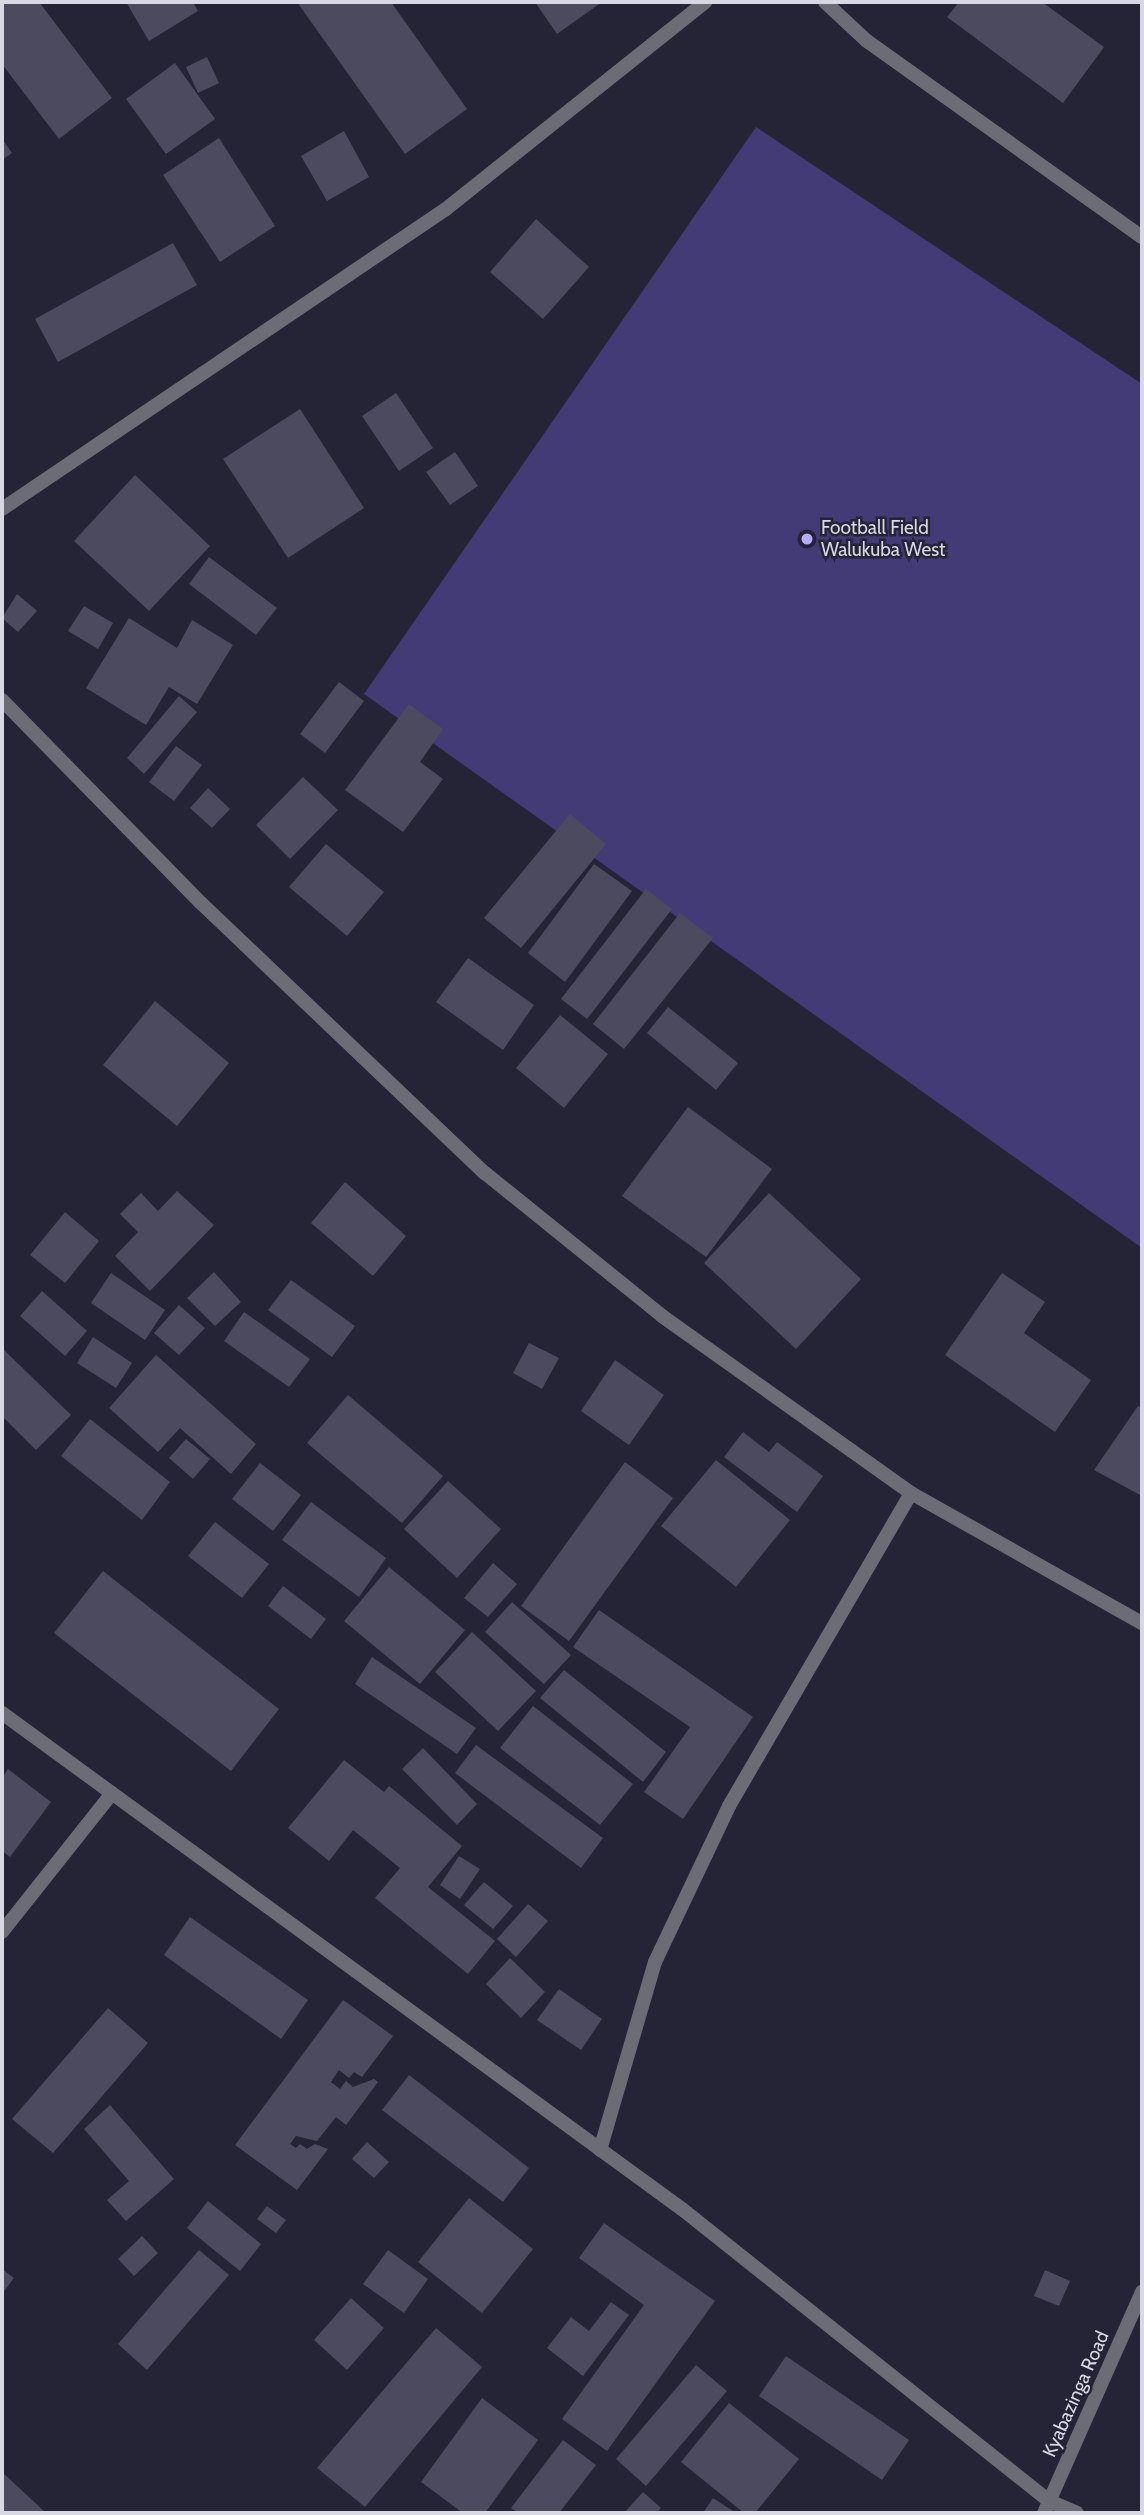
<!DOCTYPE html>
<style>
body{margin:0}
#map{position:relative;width:1144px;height:2515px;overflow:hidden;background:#252436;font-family:Cabin,sans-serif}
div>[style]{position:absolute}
.green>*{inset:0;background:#433b75}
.building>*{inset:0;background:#4b4a5f}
.minor>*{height:14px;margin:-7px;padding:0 7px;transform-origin:7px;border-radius:7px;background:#6c6c76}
.dots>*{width:19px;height:19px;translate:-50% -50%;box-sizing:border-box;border:4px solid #252436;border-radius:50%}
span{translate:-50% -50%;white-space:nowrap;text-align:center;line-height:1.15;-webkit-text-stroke:5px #252436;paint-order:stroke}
.poi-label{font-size:19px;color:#d8d8e4}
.left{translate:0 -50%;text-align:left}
.street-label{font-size:19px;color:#d8d8e4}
.frame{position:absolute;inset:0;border:4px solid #d8d8e4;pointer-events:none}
</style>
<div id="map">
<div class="green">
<div style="clip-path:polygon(756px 127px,1142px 384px,1142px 1248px,364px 694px)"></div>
</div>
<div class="building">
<div style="clip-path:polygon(2px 2px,39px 2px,112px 98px,59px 139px,2px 64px)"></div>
<div style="clip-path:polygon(126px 2px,193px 2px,198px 11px,149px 41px)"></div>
<div style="clip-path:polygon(297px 2px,391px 2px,467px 109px,405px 154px)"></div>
<div style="clip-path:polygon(535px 2px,602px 2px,557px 34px)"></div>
<div style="clip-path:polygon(959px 2px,1042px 2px,1104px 47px,1063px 103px,947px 17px)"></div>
<div style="clip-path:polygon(207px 57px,219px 83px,198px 93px,186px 67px)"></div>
<div style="clip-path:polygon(175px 63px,215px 119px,166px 154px,126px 99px)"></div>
<div style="clip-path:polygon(344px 131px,369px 177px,327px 201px,301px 156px)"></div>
<div style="clip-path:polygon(219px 138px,275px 226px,220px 262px,163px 175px)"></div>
<div style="clip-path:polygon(2px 139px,12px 153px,2px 160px)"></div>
<div style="clip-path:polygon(536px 219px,589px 267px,543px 319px,490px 272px)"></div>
<div style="clip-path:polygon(173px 243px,197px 285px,58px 362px,35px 319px)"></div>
<div style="clip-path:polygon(396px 393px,433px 448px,399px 471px,362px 416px)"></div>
<div style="clip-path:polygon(300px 409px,364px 508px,288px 558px,223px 459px)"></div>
<div style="clip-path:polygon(455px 452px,478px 486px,450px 505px,426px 472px)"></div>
<div style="clip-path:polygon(135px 475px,210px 546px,149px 611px,74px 541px)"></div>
<div style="clip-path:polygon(209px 557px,277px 608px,256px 635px,189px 584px)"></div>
<div style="clip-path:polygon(17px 594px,37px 611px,18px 632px,2px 618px)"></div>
<div style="clip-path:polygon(84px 606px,113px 623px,98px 649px,68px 631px)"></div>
<div style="clip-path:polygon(129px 618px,177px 648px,192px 620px,233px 645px,197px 704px,169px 687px,146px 725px,86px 688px)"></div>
<div style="clip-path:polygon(339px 682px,364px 701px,325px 753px,300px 734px)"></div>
<div style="clip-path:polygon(179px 696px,197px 712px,144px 774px,127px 758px)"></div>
<div style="clip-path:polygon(409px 704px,443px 729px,420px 762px,443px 779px,403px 832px,345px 790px)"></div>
<div style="clip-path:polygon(176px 746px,202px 765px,174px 801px,149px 782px)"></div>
<div style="clip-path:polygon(303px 777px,338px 810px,290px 859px,256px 825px)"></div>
<div style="clip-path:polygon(208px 788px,230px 809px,212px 828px,190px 808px)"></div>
<div style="clip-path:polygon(570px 814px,606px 844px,521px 948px,484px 918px)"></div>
<div style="clip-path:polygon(326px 844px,384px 892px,347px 936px,289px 887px)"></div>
<div style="clip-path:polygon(594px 864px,632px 891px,565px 982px,528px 953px)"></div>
<div style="clip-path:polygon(646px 889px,672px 909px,587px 1019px,561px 999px)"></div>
<div style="clip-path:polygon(680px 913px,713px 938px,624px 1049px,593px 1024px)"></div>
<div style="clip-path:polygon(468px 958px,534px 1005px,503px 1050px,436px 1002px)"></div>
<div style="clip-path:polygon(155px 1001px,229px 1063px,177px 1126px,103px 1065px)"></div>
<div style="clip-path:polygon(668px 1007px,738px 1063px,716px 1090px,647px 1033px)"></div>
<div style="clip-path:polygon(560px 1015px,608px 1054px,564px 1108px,516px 1068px)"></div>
<div style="clip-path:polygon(688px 1107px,772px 1169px,706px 1257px,622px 1196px)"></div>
<div style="clip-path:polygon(345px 1182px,406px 1236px,373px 1276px,311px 1223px)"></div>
<div style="clip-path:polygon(177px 1191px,214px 1225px,150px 1291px,115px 1256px,138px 1232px,120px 1214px,141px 1193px,158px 1211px)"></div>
<div style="clip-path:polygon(769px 1193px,861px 1279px,796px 1349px,704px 1263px)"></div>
<div style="clip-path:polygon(65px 1212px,99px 1241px,65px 1283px,30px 1255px)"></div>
<div style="clip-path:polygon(214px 1272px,241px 1302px,215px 1326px,187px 1298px)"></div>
<div style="clip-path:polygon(111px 1273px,165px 1310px,145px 1340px,91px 1303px)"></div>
<div style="clip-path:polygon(1002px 1273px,1045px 1302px,1024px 1333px,1091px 1380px,1055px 1432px,945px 1355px)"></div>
<div style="clip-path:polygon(291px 1280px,355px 1326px,332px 1357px,268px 1310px)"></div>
<div style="clip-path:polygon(42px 1291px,87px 1331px,65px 1356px,20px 1316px)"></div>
<div style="clip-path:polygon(179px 1305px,205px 1328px,179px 1355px,154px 1333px)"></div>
<div style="clip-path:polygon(244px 1312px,310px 1359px,289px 1387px,224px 1341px)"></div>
<div style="clip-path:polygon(93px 1337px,132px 1363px,116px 1388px,77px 1363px)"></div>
<div style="clip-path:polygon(529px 1343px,559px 1358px,542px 1389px,513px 1373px)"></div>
<div style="clip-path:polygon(2px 1348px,71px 1415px,36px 1450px,2px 1416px)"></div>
<div style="clip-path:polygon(156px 1355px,256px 1444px,231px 1474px,180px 1428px,158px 1452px,109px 1408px)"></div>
<div style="clip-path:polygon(615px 1360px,664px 1395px,629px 1445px,581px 1411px)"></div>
<div style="clip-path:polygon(348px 1395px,443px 1476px,402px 1523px,307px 1443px)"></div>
<div style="clip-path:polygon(1138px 1406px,1142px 1408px,1142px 1496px,1094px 1470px)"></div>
<div style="clip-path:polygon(90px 1419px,170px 1482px,142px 1520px,61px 1456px)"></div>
<div style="clip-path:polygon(743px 1432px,769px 1452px,777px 1442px,823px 1476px,797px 1512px,724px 1457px)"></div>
<div style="clip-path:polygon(186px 1439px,210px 1459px,193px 1479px,169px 1458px)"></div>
<div style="clip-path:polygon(716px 1460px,790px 1520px,736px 1587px,661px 1526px)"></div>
<div style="clip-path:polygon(625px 1462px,673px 1498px,569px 1641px,521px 1606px)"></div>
<div style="clip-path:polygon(260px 1463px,301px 1495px,273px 1531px,232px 1499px)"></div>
<div style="clip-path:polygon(448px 1481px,501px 1529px,457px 1578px,404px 1529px)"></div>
<div style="clip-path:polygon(311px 1502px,386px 1558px,359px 1597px,282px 1540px)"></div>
<div style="clip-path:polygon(215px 1522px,269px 1564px,242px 1598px,188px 1556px)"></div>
<div style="clip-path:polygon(493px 1563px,517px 1584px,488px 1617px,464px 1598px)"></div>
<div style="clip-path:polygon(389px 1567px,465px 1630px,420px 1684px,344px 1621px)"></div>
<div style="clip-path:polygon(103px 1571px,279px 1709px,231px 1771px,54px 1633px)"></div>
<div style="clip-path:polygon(283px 1586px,326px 1619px,311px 1639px,268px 1606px)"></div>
<div style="clip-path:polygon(512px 1602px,571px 1655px,544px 1684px,485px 1632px)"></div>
<div style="clip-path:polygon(599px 1610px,753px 1717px,683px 1819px,644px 1792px,690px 1727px,573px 1647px)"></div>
<div style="clip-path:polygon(472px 1632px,536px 1691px,498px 1731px,435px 1672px)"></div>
<div style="clip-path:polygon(372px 1657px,476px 1728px,457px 1754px,355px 1684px)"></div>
<div style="clip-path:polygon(564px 1670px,666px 1752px,643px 1782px,540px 1698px)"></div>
<div style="clip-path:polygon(533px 1706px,633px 1784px,600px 1825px,500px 1748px)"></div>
<div style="clip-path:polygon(476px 1745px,603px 1838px,581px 1868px,455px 1773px)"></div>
<div style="clip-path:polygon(423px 1748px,477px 1804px,457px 1825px,402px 1769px)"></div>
<div style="clip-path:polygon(344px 1760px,384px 1792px,389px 1786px,462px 1846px,428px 1887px,495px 1941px,468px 1974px,375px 1898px,400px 1868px,353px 1830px,329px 1861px,288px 1828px)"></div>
<div style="clip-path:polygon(8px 1769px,51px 1802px,10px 1857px,2px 1851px,2px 1778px)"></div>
<div style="clip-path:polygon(459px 1856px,480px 1869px,460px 1899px,440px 1885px)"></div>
<div style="clip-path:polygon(484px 1882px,513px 1906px,493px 1929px,464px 1905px)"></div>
<div style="clip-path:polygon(528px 1904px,548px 1921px,516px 1957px,497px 1939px)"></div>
<div style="clip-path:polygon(190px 1917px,308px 2000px,281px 2039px,164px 1955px)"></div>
<div style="clip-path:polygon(510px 1958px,545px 1992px,521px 2018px,486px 1984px)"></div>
<div style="clip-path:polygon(559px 1989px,602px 2019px,581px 2050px,537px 2020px)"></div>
<div style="clip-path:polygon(343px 2000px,393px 2036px,362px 2077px,354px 2072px,349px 2078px,339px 2070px,331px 2082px,340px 2089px,346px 2081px,353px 2087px,374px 2079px,378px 2082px,346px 2125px,336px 2117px,317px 2141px,296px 2136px,290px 2144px,296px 2148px,300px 2144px,307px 2149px,315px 2144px,328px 2149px,297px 2190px,235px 2145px)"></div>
<div style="clip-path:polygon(108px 2008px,148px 2043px,53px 2153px,12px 2119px)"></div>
<div style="clip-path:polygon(409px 2075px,529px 2168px,503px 2202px,382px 2110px)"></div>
<div style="clip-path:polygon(110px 2105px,174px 2179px,126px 2221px,107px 2200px,129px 2181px,84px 2129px)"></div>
<div style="clip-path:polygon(367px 2142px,389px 2162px,374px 2178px,352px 2159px)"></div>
<div style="clip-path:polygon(469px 2198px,533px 2249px,482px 2313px,418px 2262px)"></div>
<div style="clip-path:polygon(208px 2201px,261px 2244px,240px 2271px,187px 2228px)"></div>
<div style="clip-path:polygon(267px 2206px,286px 2220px,276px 2233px,257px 2219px)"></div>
<div style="clip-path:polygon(604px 2223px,715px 2301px,607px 2451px,562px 2419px,644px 2305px,579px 2258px)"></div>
<div style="clip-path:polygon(142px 2236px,158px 2253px,134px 2276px,118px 2259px)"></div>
<div style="clip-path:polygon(199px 2250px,229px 2275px,147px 2370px,118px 2344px)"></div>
<div style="clip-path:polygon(388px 2250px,428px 2279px,404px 2313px,363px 2284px)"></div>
<div style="clip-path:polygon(2px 2269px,14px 2278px,2px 2294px)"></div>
<div style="clip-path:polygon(1045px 2270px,1070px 2281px,1059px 2306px,1034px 2296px)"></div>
<div style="clip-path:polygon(351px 2298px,384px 2328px,347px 2370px,314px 2340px)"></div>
<div style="clip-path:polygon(611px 2302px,629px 2315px,583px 2376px,547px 2348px,571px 2317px,589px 2331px)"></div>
<div style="clip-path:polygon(436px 2328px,482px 2367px,365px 2507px,317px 2468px)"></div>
<div style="clip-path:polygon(786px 2356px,909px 2440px,882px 2480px,759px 2396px)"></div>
<div style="clip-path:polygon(696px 2365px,727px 2391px,646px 2486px,616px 2459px)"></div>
<div style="clip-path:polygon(482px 2398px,538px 2440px,485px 2513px,463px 2513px,421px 2482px)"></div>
<div style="clip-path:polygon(729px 2403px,799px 2459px,755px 2513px,744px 2513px,681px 2462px)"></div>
<div style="clip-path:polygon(563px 2440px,596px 2465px,559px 2513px,518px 2513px,511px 2508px)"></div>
<div style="clip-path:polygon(2px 2472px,46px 2513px,2px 2513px)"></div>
<div style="clip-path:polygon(643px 2492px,661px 2508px,656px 2513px,624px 2513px)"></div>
<div style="clip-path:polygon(713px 2498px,736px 2513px,703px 2513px)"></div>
</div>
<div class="minor">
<div style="left:825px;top:2px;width:57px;rotate:42.9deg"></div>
<div style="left:867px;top:41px;width:338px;rotate:35.5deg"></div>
<div style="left:2px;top:509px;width:536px;rotate:-34.05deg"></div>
<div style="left:446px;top:209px;width:332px;rotate:-38.6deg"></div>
<div style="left:2px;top:700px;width:284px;rotate:45.6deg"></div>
<div style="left:201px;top:903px;width:392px;rotate:43.6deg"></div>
<div style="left:485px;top:1173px;width:228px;rotate:38.9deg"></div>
<div style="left:662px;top:1316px;width:305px;rotate:35.4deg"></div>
<div style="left:911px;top:1493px;width:265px;rotate:29.4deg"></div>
<div style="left:2px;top:1713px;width:842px;rotate:36.11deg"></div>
<div style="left:682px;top:2209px;width:469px;rotate:38.5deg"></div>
<div style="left:1049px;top:2501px;width:30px;rotate:23deg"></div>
<div style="left:2px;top:1932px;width:177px;rotate:-51.6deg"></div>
<div style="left:600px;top:2150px;width:196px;rotate:-73.7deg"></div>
<div style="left:655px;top:1962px;width:173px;rotate:-64.6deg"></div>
<div style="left:729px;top:1806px;width:362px;rotate:-59.8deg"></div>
<div style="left:1044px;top:2513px;width:242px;rotate:-66.1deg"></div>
</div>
<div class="dots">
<div style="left:807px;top:539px;background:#b3adf9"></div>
</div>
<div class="poi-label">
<span class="left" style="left:821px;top:539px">Football Field<br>Walukuba West</span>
</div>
<div class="street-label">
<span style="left:1076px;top:2394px;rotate:-66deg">Kyabazinga Road</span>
</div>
<div class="frame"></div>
</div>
